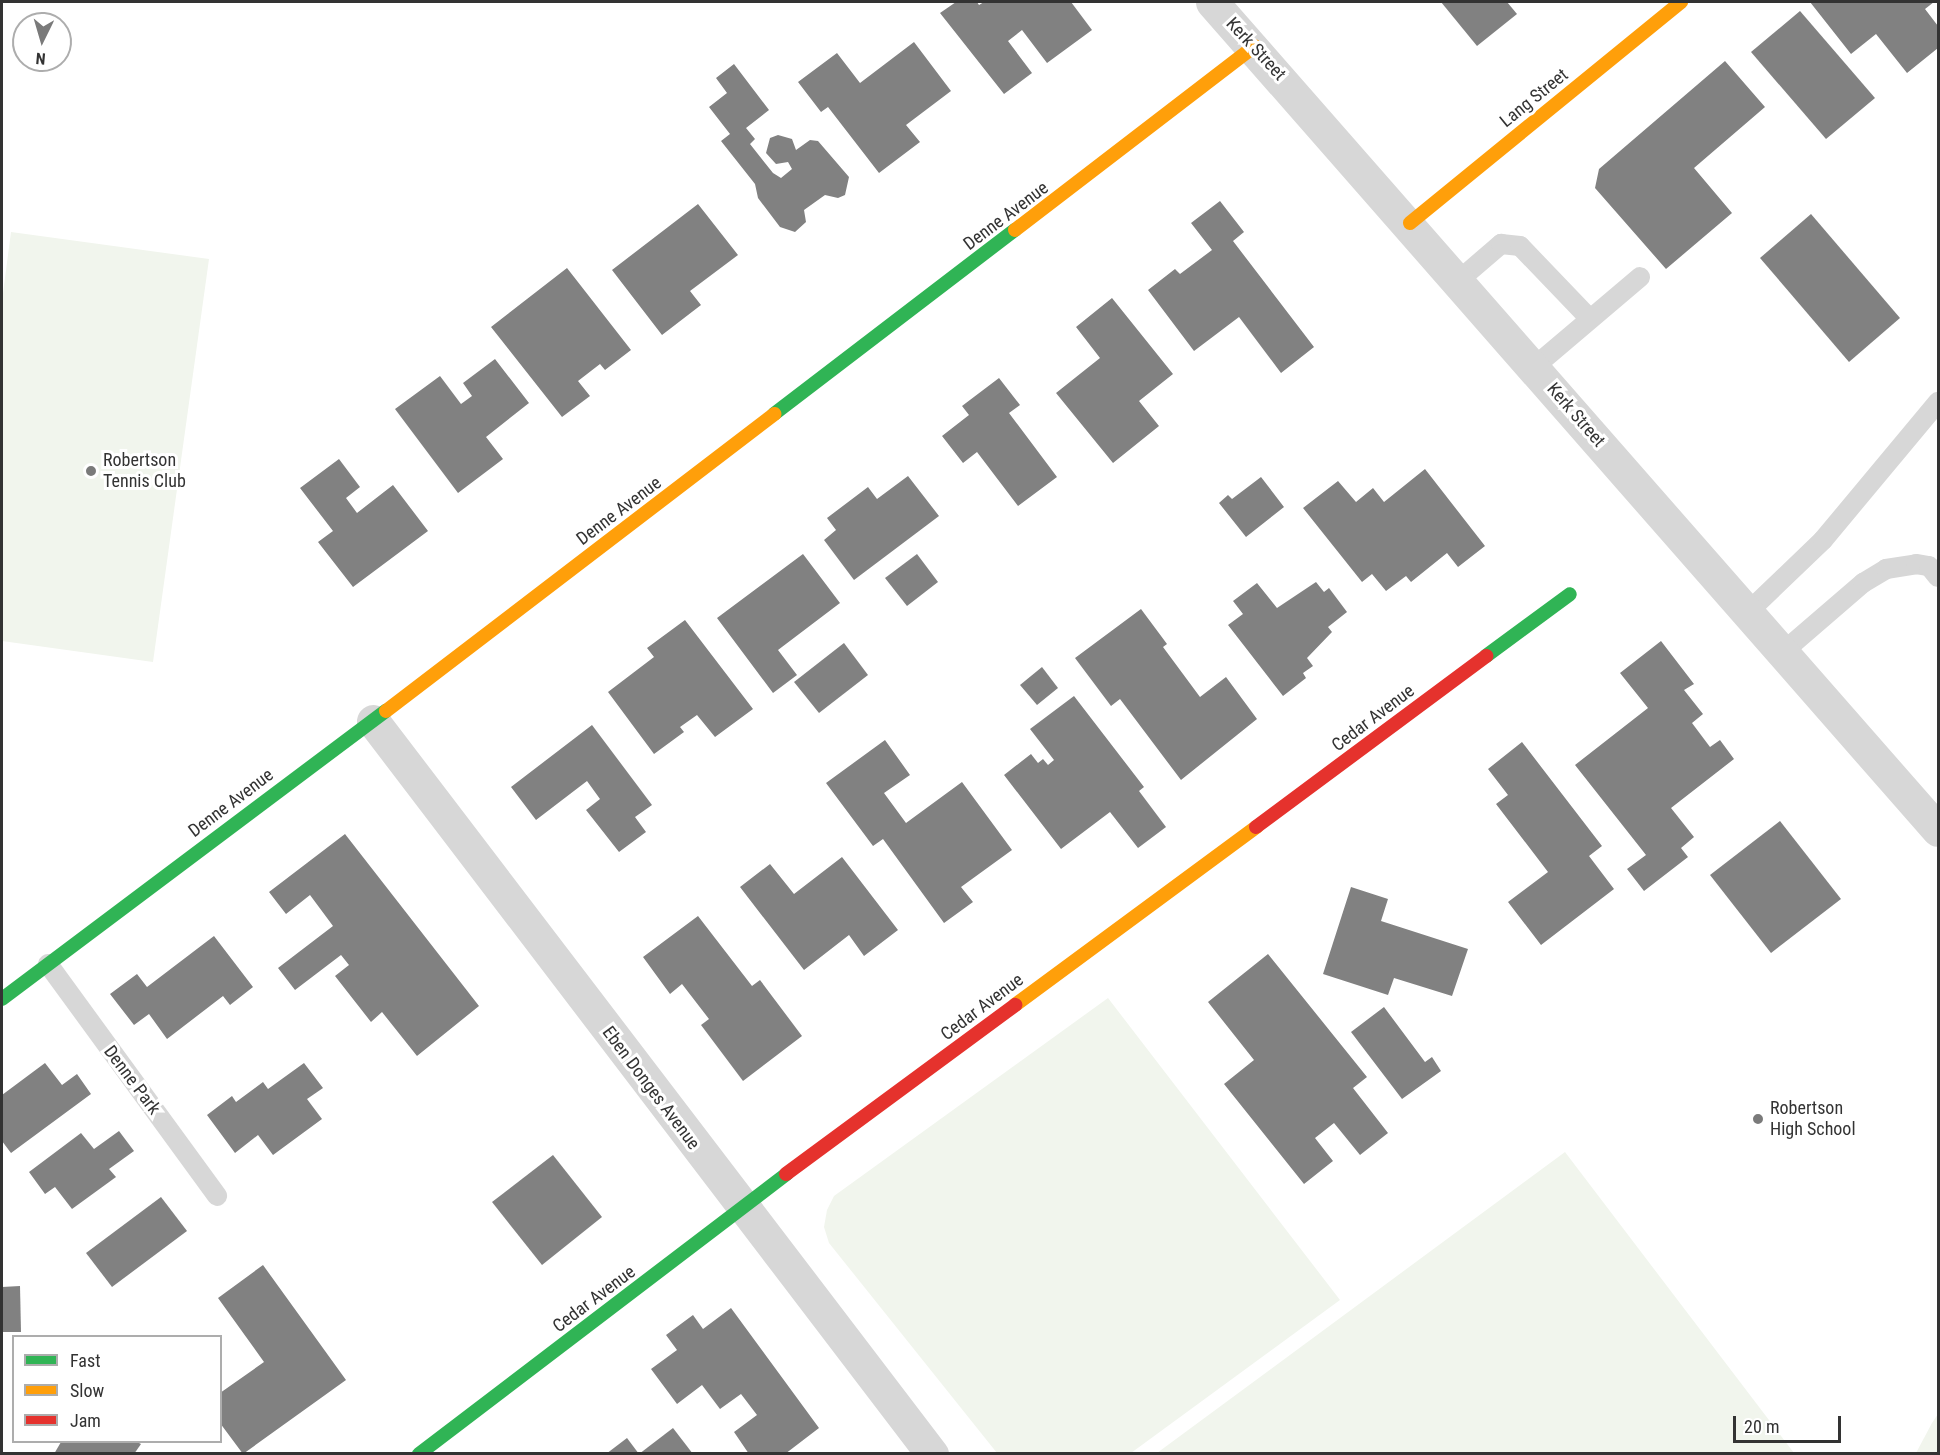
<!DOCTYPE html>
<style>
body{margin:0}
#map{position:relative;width:1940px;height:1455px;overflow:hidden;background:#fff;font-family:"Roboto Condensed",sans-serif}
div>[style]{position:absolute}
.green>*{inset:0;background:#f1f5ed}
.building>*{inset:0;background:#818181}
.lane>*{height:20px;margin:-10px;padding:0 10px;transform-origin:10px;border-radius:10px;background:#d7d7d7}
.street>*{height:33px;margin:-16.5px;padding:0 16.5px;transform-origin:16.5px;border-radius:16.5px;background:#d7d7d7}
.fast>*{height:14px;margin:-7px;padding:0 7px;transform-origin:7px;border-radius:7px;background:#30b455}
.slow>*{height:14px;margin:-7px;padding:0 7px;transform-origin:7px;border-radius:7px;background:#ff9f0a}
.jam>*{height:14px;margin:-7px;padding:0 7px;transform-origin:7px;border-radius:7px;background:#e5322d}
.dots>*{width:16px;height:16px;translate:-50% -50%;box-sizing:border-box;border:3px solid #fff;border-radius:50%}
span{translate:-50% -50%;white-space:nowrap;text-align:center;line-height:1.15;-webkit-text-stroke:6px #fff;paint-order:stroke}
.street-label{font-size:18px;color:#333}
.poi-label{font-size:18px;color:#333}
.left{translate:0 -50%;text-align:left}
.frame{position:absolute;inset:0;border:3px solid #333;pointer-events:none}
.legend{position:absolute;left:12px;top:1335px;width:210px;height:108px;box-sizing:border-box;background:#fff;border:2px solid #adadad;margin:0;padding:8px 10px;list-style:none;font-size:18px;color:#333}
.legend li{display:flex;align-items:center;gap:12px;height:30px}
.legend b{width:30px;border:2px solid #adadad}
.north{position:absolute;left:12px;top:12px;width:60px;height:60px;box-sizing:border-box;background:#fff;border:2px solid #adadad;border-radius:50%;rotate:185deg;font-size:16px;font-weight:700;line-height:24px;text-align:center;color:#333}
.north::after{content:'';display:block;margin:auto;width:21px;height:27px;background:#7a7a7a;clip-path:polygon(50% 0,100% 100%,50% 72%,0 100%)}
.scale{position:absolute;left:1733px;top:1416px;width:108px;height:27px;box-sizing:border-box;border:3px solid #333;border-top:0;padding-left:8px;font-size:18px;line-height:21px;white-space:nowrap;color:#333;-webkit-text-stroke:4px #fff;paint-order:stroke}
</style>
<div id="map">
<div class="green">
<div style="clip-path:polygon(11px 232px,209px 259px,153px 662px,2px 641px,2px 301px)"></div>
<div style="clip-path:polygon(1108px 998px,1340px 1300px,1131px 1453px,997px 1453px,829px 1243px,824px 1227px,827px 1210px,834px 1196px)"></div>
<div style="clip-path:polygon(1565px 1152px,1794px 1453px,1157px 1453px)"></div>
<div style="clip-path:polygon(1938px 1414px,1938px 1453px,1916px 1453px,1932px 1423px)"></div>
</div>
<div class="building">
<div style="clip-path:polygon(956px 2px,977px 2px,979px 5px,984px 2px,1071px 2px,1092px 30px,1047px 63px,1022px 30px,1008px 41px,1032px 73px,1004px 94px,940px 13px)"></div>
<div style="clip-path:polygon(1441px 2px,1507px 2px,1517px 14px,1477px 46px)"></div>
<div style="clip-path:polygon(1810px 2px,1934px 2px,1925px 9px,1938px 26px,1938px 48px,1907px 73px,1876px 34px,1851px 54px)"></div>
<div style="clip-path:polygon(1800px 11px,1875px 98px,1826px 139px,1751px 52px)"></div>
<div style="clip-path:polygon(914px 42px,951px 91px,906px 125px,920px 142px,879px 173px,828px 107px,821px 112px,798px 82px,837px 53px,860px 83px)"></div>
<div style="clip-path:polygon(1725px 61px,1765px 107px,1694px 168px,1732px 213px,1666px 269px,1595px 188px,1599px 169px)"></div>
<div style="clip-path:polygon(734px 64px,769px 110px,746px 128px,755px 139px,750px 144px,773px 173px,781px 178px,792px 169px,788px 162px,776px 164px,766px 153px,770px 138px,778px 135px,792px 139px,796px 150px,810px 140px,818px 141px,849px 177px,845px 195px,838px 198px,825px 195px,804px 210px,806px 222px,795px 232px,780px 227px,758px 198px,755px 184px,721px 141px,730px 134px,709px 107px,727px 93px,716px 78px)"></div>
<div style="clip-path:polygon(1220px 201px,1244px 232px,1233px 241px,1314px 347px,1281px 373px,1239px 317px,1194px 351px,1148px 290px,1175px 269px,1180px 274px,1212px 250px,1191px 223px)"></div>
<div style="clip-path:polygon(698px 204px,738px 255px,690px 291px,701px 305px,662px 335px,612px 270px)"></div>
<div style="clip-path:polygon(1811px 214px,1900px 318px,1849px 362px,1760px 258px)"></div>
<div style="clip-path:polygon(567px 268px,631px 350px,605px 370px,600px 364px,578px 381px,590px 396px,562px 417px,491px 327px)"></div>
<div style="clip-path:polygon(1112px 298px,1173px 374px,1139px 401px,1159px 426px,1113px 463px,1056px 393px,1100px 358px,1076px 327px)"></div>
<div style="clip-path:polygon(495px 359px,529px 403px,486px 437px,503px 459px,458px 493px,395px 409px,440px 376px,461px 404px,472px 396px,463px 383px)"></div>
<div style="clip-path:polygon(999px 378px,1020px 405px,1009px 413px,1057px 477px,1018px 506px,977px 452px,963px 463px,942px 436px,969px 415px,962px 406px)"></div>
<div style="clip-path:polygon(339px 459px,360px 487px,346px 498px,357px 513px,393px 485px,428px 531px,353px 587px,318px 542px,333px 531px,300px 488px)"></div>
<div style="clip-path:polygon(1425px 469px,1485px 546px,1458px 567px,1447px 553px,1411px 582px,1406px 576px,1386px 591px,1372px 574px,1362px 582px,1303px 508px,1338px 481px,1356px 502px,1373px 488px,1384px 502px)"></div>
<div style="clip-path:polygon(908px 476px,939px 516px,854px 580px,824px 540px,836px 530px,827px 518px,868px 487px,877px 499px)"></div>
<div style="clip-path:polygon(1261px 477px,1284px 507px,1246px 537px,1219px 503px,1228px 495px,1232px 499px)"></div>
<div style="clip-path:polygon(803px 554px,840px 603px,778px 650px,797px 675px,773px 693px,717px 618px)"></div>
<div style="clip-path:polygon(917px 554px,938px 582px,907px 606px,885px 578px)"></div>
<div style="clip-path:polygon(1316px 582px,1324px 592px,1329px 588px,1347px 612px,1328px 627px,1332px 632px,1307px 658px,1313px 666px,1303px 673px,1306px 678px,1283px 696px,1228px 625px,1243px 614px,1233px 601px,1257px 583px,1277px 608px)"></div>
<div style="clip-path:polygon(1141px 609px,1167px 644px,1163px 647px,1200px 697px,1226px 677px,1257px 719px,1181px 780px,1120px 699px,1111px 706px,1075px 658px)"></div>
<div style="clip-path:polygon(685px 620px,753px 709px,715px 737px,697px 715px,680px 727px,684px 732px,654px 754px,608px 692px,654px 657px,647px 648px)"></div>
<div style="clip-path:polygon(1661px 641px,1694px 684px,1684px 690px,1703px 714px,1692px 723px,1710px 747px,1720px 740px,1734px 759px,1671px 808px,1694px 837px,1681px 848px,1688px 857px,1644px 891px,1627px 869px,1646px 855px,1575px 765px,1648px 708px,1620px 673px)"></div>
<div style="clip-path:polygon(844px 643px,868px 675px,819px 713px,794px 682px)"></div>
<div style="clip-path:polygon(1042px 667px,1058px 688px,1037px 705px,1020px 685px)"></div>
<div style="clip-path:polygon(1074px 696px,1144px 787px,1139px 791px,1166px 827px,1138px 848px,1110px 812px,1061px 849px,1004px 775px,1031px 754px,1038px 763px,1043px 759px,1048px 765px,1054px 760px,1030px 729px)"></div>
<div style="clip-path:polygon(592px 725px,652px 805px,635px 817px,646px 832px,619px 852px,586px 810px,600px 799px,587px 781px,536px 820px,511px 787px)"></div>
<div style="clip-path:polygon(885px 740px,910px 775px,884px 793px,906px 823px,962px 782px,1012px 850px,961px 887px,973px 902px,944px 923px,883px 839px,873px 846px,826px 783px)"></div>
<div style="clip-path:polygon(1522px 742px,1602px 846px,1589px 856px,1614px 889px,1541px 945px,1508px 902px,1548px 872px,1496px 804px,1508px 795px,1488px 769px)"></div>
<div style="clip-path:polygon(1780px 821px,1841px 899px,1771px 953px,1710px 875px)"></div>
<div style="clip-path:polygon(345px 834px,479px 1006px,417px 1056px,382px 1012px,371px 1022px,335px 976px,349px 965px,341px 955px,295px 990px,278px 968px,333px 926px,310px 895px,286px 914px,269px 892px)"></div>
<div style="clip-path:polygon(842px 857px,898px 930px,864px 956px,849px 935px,804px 970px,740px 887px,770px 864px,794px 894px)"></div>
<div style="clip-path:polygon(1351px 887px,1388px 899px,1381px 921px,1468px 949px,1452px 996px,1394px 978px,1388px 995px,1323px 974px)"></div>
<div style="clip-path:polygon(698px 916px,752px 986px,760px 980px,802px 1036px,743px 1081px,701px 1025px,709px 1019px,682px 984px,670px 994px,643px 957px)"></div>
<div style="clip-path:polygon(214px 936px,253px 987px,230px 1005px,223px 996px,167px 1039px,149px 1014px,134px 1025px,110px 994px,137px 974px,147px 987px)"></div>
<div style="clip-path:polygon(1268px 954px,1367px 1077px,1353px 1088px,1388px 1133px,1360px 1155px,1334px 1123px,1315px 1138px,1333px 1161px,1304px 1184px,1224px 1084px,1254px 1060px,1208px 1002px)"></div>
<div style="clip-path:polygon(1384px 1007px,1425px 1062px,1432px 1057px,1441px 1071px,1402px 1099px,1351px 1032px)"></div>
<div style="clip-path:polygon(45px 1063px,62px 1085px,77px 1074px,91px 1094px,11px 1153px,2px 1141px,2px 1095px)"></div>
<div style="clip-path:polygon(304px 1063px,323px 1088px,307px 1099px,322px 1119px,273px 1155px,258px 1135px,235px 1153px,207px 1115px,232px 1096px,236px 1102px,263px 1082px,268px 1089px)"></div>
<div style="clip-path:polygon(119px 1131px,134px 1151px,109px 1169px,116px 1177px,72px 1209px,55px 1187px,45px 1194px,29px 1172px,81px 1133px,94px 1149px)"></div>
<div style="clip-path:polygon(553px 1155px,602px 1217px,542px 1265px,492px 1202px)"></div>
<div style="clip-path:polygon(161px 1197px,187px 1231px,112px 1287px,86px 1253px)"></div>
<div style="clip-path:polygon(263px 1265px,346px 1380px,243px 1454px,220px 1423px,220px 1393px,264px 1362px,218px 1298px)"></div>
<div style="clip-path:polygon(20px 1286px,21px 1332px,2px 1332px,2px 1287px)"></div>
<div style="clip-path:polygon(731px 1308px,819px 1428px,785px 1454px,749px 1454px,734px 1432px,757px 1415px,741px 1394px,720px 1409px,702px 1385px,677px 1404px,651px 1369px,677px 1350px,666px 1335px,693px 1315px,703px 1329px)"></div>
<div style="clip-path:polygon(673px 1428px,693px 1454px,639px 1454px)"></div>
<div style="clip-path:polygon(627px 1438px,639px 1454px,606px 1454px)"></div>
<div style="clip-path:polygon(61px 1442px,137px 1442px,141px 1444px,134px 1454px,54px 1454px)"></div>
</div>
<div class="lane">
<div style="left:1458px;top:281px;width:57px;rotate:-40.7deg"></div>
<div style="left:1501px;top:244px;width:19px;rotate:6deg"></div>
<div style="left:1520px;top:246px;width:101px;rotate:46.2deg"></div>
<div style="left:1534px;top:367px;width:139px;rotate:-40.3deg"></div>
<div style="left:1748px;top:612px;width:104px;rotate:-43.8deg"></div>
<div style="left:1823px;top:540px;width:180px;rotate:-50.2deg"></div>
<div style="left:1783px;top:652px;width:106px;rotate:-40.8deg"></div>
<div style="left:1863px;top:583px;width:27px;rotate:-31deg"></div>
<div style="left:1886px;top:569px;width:30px;rotate:-9deg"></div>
<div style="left:1916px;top:564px;width:13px;rotate:9deg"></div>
<div style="left:1929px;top:566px;width:14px;rotate:51deg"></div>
<div style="left:48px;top:964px;width:287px;rotate:53.9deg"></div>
</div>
<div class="street">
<div style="left:1212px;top:2px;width:1101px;rotate:48.76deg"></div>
<div style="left:373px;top:721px;width:922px;rotate:52.67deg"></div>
</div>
<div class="fast">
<div style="left:774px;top:414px;width:303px;rotate:-37.4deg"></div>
<div style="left:1486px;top:656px;width:104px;rotate:-36.4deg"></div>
<div style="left:2px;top:999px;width:480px;rotate:-36.9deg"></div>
<div style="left:419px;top:1454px;width:462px;rotate:-37.3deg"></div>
</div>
<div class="slow">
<div style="left:1410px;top:223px;width:350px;rotate:-39.2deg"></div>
<div style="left:1015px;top:230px;width:302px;rotate:-37.5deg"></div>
<div style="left:386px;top:711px;width:489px;rotate:-37.4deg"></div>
<div style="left:1015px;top:1005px;width:300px;rotate:-36.4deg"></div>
</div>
<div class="jam">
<div style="left:1256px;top:827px;width:287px;rotate:-36.6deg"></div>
<div style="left:786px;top:1174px;width:285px;rotate:-36.4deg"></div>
</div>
<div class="dots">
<div style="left:91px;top:471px;background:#7a7a7a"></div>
<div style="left:1758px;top:1119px;background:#7a7a7a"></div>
</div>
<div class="street-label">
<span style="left:1256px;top:49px;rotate:47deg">Kerk Street</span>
<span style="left:1534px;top:98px;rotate:-39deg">Lang Street</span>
<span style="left:1006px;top:216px;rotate:-37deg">Denne Avenue</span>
<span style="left:1576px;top:415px;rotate:49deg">Kerk Street</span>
<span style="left:619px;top:511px;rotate:-37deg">Denne Avenue</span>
<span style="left:1373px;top:718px;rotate:-37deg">Cedar Avenue</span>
<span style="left:231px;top:803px;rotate:-37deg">Denne Avenue</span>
<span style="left:982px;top:1007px;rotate:-37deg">Cedar Avenue</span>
<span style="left:132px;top:1080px;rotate:53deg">Denne Park</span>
<span style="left:651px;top:1088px;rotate:53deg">Eben Donges Avenue</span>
<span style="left:594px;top:1299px;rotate:-37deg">Cedar Avenue</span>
</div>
<div class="poi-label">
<span class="left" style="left:103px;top:471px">Robertson<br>Tennis Club</span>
<span class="left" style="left:1770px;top:1119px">Robertson<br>High School</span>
</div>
<div class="frame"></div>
<ul class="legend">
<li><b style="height:8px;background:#30b455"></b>Fast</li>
<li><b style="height:8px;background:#ff9f0a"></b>Slow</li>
<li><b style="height:8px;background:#e5322d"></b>Jam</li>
</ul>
<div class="north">N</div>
<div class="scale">20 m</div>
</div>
